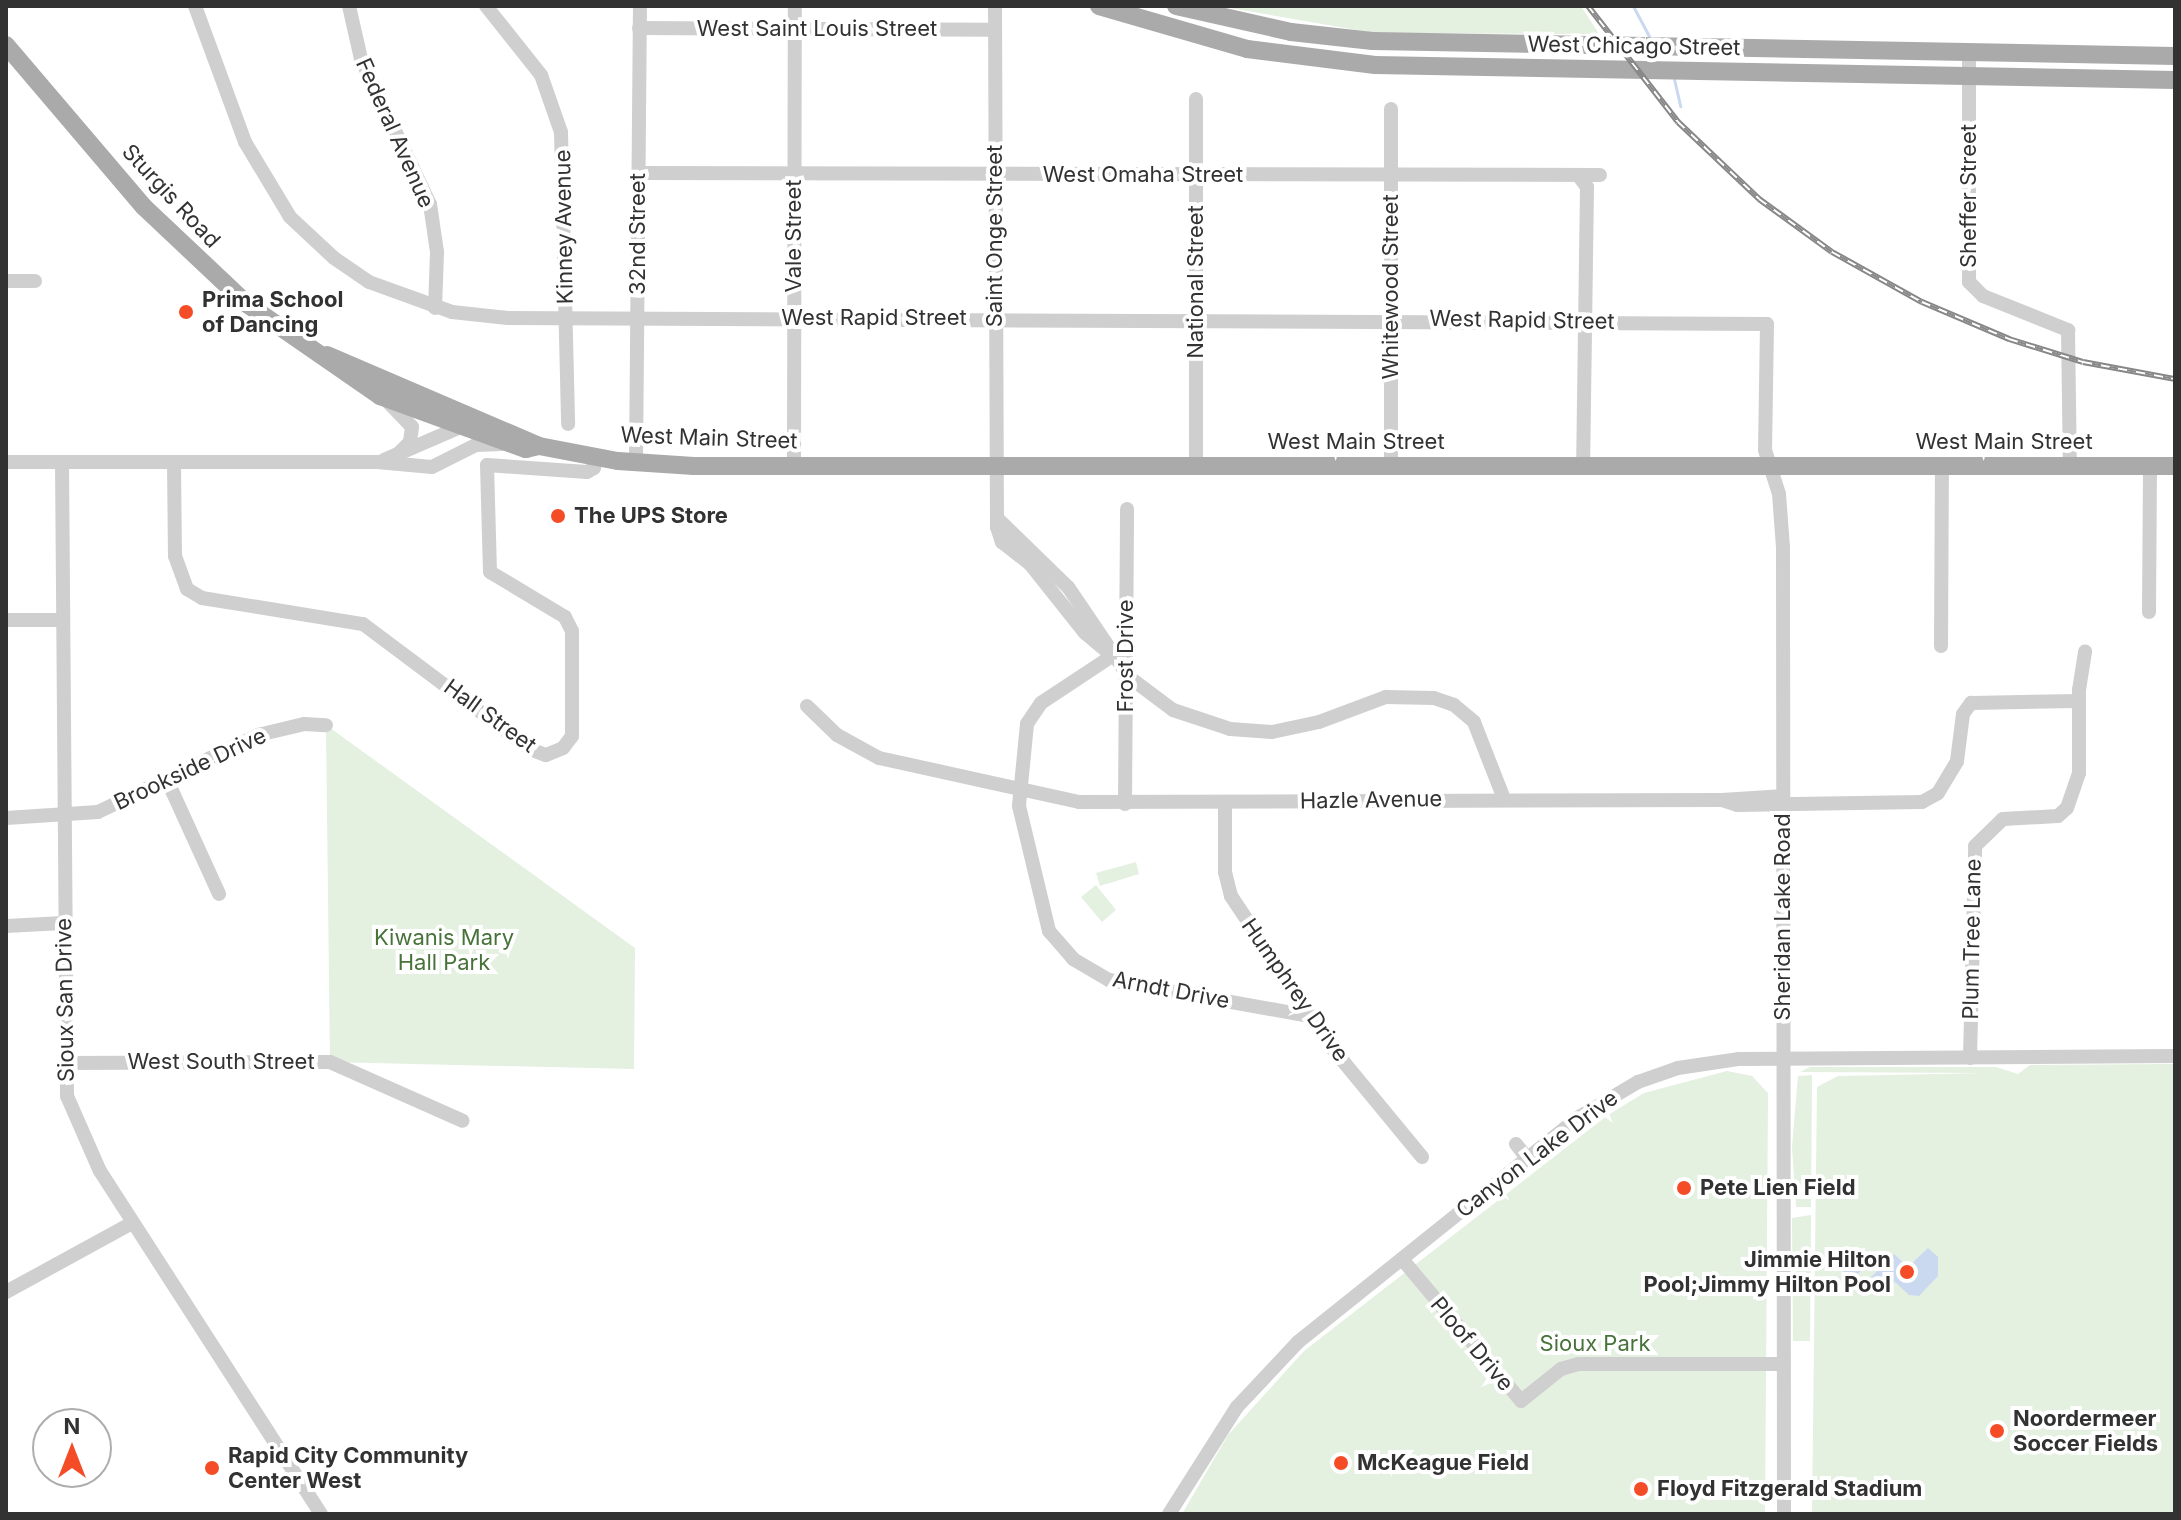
<!DOCTYPE html>
<style>
body{margin:0}
#map{position:relative;width:2181px;height:1520px;overflow:hidden;background:#fff;font-family:Inter,sans-serif}
div>[style]{position:absolute}
.green>*{inset:0;background:#e4f0e0}
.water>*{inset:0;background:#cbd9f0}
.round{border-radius:50%}
.stream>*{height:3px;margin:-1.5px;padding:0 1.5px;transform-origin:1.5px;border-radius:1.5px;background:#cbd9f0}
.minor>*{height:14px;margin:-7px;padding:0 7px;transform-origin:7px;border-radius:7px;background:#cfcfcf}
.major>*{height:18px;margin:-9px;padding:0 9px;transform-origin:9px;border-radius:9px;background:#aaa}
.rail>*{height:6px;margin-top:-3px;transform-origin:0;background:repeating-linear-gradient(90deg,#fff 0 9px,#878787 0 18px);box-sizing:border-box;border-block:2px solid #878787}
.dots>*{width:22px;height:22px;translate:-50% -50%;box-sizing:border-box;border:4px solid #fff;border-radius:50%}
span{translate:-50% -50%;white-space:nowrap;text-align:center;line-height:1.15;-webkit-text-stroke:8px #fff;paint-order:stroke}
.street-label{font-size:22px;color:#323232}
.poi-label{font-size:22px;color:#323232;font-weight:700}
.left{translate:0 -50%;text-align:left}
.right{translate:-100% -50%;text-align:right}
.park-label{font-size:22px;color:#47733a}
.frame{position:absolute;inset:0;border:8px solid #323232;pointer-events:none}
.north{position:absolute;left:32px;top:1408px;width:80px;height:80px;box-sizing:border-box;background:#fff;border:2px solid #adadad;border-radius:50%;rotate:0deg;font-size:22px;font-weight:700;line-height:32px;text-align:center;color:#323232}
.north::after{content:'';display:block;margin:auto;width:28px;height:36px;background:#f54c28;clip-path:polygon(50% 0,100% 100%,50% 72%,0 100%)}
</style>
<div id="map">
<div class="green">
<div style="clip-path:polygon(1219px 6px,1581px 6px,1599px 34px,1374px 33px)"></div>
<div style="clip-path:polygon(326px 725px,635px 948px,634px 1069px,330px 1062px)"></div>
<div style="clip-path:polygon(1136px 862px,1139px 874px,1100px 886px,1096px 873px)"></div>
<div style="clip-path:polygon(1096px 885px,1116px 910px,1102px 922px,1081px 897px)"></div>
<div style="clip-path:polygon(2175px 1064px,2175px 1514px,1812px 1514px,1817px 1087px,1838px 1076px,1984px 1073px,1800px 1072px,1810px 1067px,1996px 1067px,2018px 1074px,2030px 1065px)"></div>
<div style="clip-path:polygon(1727px 1071px,1752px 1076px,1768px 1093px,1765px 1514px,1182px 1514px,1228px 1435px,1304px 1351px,1608px 1115px,1644px 1093px)"></div>
<div style="clip-path:polygon(1812px 1075px,1811px 1207px,1796px 1207px,1792px 1147px,1798px 1076px)"></div>
<div style="clip-path:polygon(1811px 1215px,1810px 1341px,1793px 1341px,1792px 1218px)"></div>
</div>
<div class="water">
<div style="clip-path:polygon(1928px 1248px,1938px 1257px,1938px 1276px,1919px 1296px,1909px 1295px,1895px 1282px,1885px 1291px,1871px 1277px,1894px 1254px,1908px 1267px)"></div>
<div class="round" style="left:1842px;top:1256px;width:20px;height:20px"></div>
</div>
<div class="stream">
<div style="left:1633px;top:6px;width:36px;rotate:62deg"></div>
<div style="left:1674px;top:79px;width:28px;rotate:77deg"></div>
</div>
<div class="minor">
<div style="left:195px;top:6px;width:145px;rotate:69.8deg"></div>
<div style="left:245px;top:142px;width:87px;rotate:59deg"></div>
<div style="left:290px;top:217px;width:60px;rotate:43deg"></div>
<div style="left:334px;top:258px;width:42px;rotate:34.4deg"></div>
<div style="left:369px;top:282px;width:88px;rotate:19.9deg"></div>
<div style="left:452px;top:312px;width:56px;rotate:6.1deg"></div>
<div style="left:508px;top:318px;width:1259px;rotate:0.27deg"></div>
<div style="left:1767px;top:324px;width:126px;rotate:90.9deg"></div>
<div style="left:1765px;top:450px;width:46px;rotate:72.3deg"></div>
<div style="left:1779px;top:494px;width:53px;rotate:85.7deg"></div>
<div style="left:1783px;top:547px;width:967px;rotate:89.94deg"></div>
<div style="left:349px;top:6px;width:54px;rotate:77.2deg"></div>
<div style="left:361px;top:59px;width:161px;rotate:64.6deg"></div>
<div style="left:430px;top:204px;width:49px;rotate:81.7deg"></div>
<div style="left:437px;top:252px;width:56px;rotate:92deg"></div>
<div style="left:486px;top:6px;width:88px;rotate:51.4deg"></div>
<div style="left:541px;top:75px;width:60px;rotate:70.7deg"></div>
<div style="left:561px;top:132px;width:292px;rotate:88.6deg"></div>
<div style="left:995px;top:6px;width:521px;rotate:89.78deg"></div>
<div style="left:997px;top:527px;width:16px;rotate:72deg"></div>
<div style="left:1002px;top:542px;width:36px;rotate:38deg"></div>
<div style="left:1030px;top:564px;width:88px;rotate:51.4deg"></div>
<div style="left:1085px;top:633px;width:35px;rotate:40deg"></div>
<div style="left:639px;top:28px;width:356px;rotate:0.3deg"></div>
<div style="left:1969px;top:51px;width:231px;rotate:90deg"></div>
<div style="left:1969px;top:282px;width:20px;rotate:45deg"></div>
<div style="left:1983px;top:296px;width:92px;rotate:21.8deg"></div>
<div style="left:2068px;top:330px;width:137px;rotate:89.2deg"></div>
<div style="left:639px;top:173px;width:961px;rotate:0.12deg"></div>
<div style="left:1578px;top:175px;width:15px;rotate:53deg"></div>
<div style="left:1587px;top:187px;width:278px;rotate:90.8deg"></div>
<div style="left:6px;top:281px;width:29px"></div>
<div style="left:387px;top:401px;width:36px;rotate:46deg"></div>
<div style="left:412px;top:427px;width:15px;rotate:98deg"></div>
<div style="left:410px;top:442px;width:18px;rotate:135deg"></div>
<div style="left:384px;top:460px;width:90px;rotate:-23.4deg"></div>
<div style="left:6px;top:462px;width:371px"></div>
<div style="left:377px;top:462px;width:55px;rotate:5.2deg"></div>
<div style="left:432px;top:467px;width:49px;rotate:-26.6deg"></div>
<div style="left:476px;top:445px;width:25px;rotate:-2deg"></div>
<div style="left:62px;top:462px;width:634px;rotate:89.55deg"></div>
<div style="left:67px;top:1096px;width:82px;rotate:66.3deg"></div>
<div style="left:100px;top:1171px;width:408px;rotate:57.2deg"></div>
<div style="left:636px;top:462px;width:456px;rotate:-89.5deg"></div>
<div style="left:174px;top:463px;width:93px;rotate:89.4deg"></div>
<div style="left:175px;top:556px;width:35px;rotate:70deg"></div>
<div style="left:187px;top:589px;width:17px;rotate:31deg"></div>
<div style="left:202px;top:598px;width:163px;rotate:9.2deg"></div>
<div style="left:363px;top:624px;width:209px;rotate:36.8deg"></div>
<div style="left:530px;top:749px;width:17px;rotate:21deg"></div>
<div style="left:546px;top:755px;width:18px;rotate:-22deg"></div>
<div style="left:563px;top:748px;width:15px;rotate:-53deg"></div>
<div style="left:572px;top:736px;width:105px;rotate:-90deg"></div>
<div style="left:572px;top:631px;width:16px;rotate:-117deg"></div>
<div style="left:565px;top:617px;width:87px;rotate:-149deg"></div>
<div style="left:490px;top:572px;width:107px;rotate:-91.6deg"></div>
<div style="left:487px;top:465px;width:100px;rotate:4deg"></div>
<div style="left:587px;top:472px;width:8px;rotate:-30deg"></div>
<div style="left:594px;top:468px;width:10px;rotate:-79deg"></div>
<div style="left:794px;top:465px;width:459px;rotate:-89.9deg"></div>
<div style="left:1196px;top:466px;width:367px;rotate:-90deg"></div>
<div style="left:1391px;top:466px;width:357px;rotate:-90deg"></div>
<div style="left:999px;top:520px;width:96px;rotate:44.2deg"></div>
<div style="left:1068px;top:587px;width:109px;rotate:55.9deg"></div>
<div style="left:1129px;top:677px;width:55px;rotate:36.9deg"></div>
<div style="left:1173px;top:710px;width:60px;rotate:18.4deg"></div>
<div style="left:1230px;top:729px;width:42px;rotate:4.1deg"></div>
<div style="left:1272px;top:732px;width:48px;rotate:-12deg"></div>
<div style="left:1319px;top:722px;width:72px;rotate:-20.5deg"></div>
<div style="left:1386px;top:697px;width:48px;rotate:1.2deg"></div>
<div style="left:1434px;top:698px;width:21px;rotate:19deg"></div>
<div style="left:1454px;top:705px;width:26px;rotate:40deg"></div>
<div style="left:1474px;top:722px;width:83px;rotate:68.7deg"></div>
<div style="left:2149px;top:612px;width:146px;rotate:-89.6deg"></div>
<div style="left:6px;top:620px;width:57px"></div>
<div style="left:1941px;top:646px;width:180px;rotate:-89.7deg"></div>
<div style="left:1112px;top:656px;width:85px;rotate:146.5deg"></div>
<div style="left:1041px;top:703px;width:25px;rotate:124deg"></div>
<div style="left:1027px;top:724px;width:82px;rotate:95.6deg"></div>
<div style="left:1019px;top:806px;width:129px;rotate:76.5deg"></div>
<div style="left:1049px;top:931px;width:37px;rotate:49deg"></div>
<div style="left:1073px;top:959px;width:42px;rotate:30.3deg"></div>
<div style="left:1109px;top:980px;width:204px;rotate:10.2deg"></div>
<div style="left:807px;top:706px;width:42px;rotate:44deg"></div>
<div style="left:837px;top:735px;width:48px;rotate:28.7deg"></div>
<div style="left:879px;top:758px;width:205px;rotate:12.4deg"></div>
<div style="left:1079px;top:802px;width:643px;rotate:-0.18deg"></div>
<div style="left:1722px;top:800px;width:61px;rotate:-3.8deg"></div>
<div style="left:168px;top:782px;width:123px;rotate:65.5deg"></div>
<div style="left:1722px;top:800px;width:16px;rotate:18deg"></div>
<div style="left:1737px;top:805px;width:185px;rotate:-0.9deg"></div>
<div style="left:1922px;top:802px;width:18px;rotate:-29deg"></div>
<div style="left:1938px;top:793px;width:37px;rotate:-59deg"></div>
<div style="left:1957px;top:761px;width:47px;rotate:-82.7deg"></div>
<div style="left:1963px;top:714px;width:14px;rotate:-54deg"></div>
<div style="left:1971px;top:703px;width:108px;rotate:-1.1deg"></div>
<div style="left:1225px;top:802px;width:70px;rotate:90deg"></div>
<div style="left:1225px;top:872px;width:25px;rotate:76deg"></div>
<div style="left:1231px;top:896px;width:184px;rotate:56.3deg"></div>
<div style="left:1333px;top:1049px;width:140px;rotate:50.5deg"></div>
<div style="left:1125px;top:804px;width:295px;rotate:-89.6deg"></div>
<div style="left:6px;top:818px;width:92px;rotate:-3.7deg"></div>
<div style="left:98px;top:812px;width:178px;rotate:-25.7deg"></div>
<div style="left:258px;top:735px;width:47px;rotate:-13.4deg"></div>
<div style="left:304px;top:724px;width:22px;rotate:3deg"></div>
<div style="left:6px;top:926px;width:57px;rotate:-3deg"></div>
<div style="left:1970px;top:1058px;width:212px;rotate:-88.6deg"></div>
<div style="left:1975px;top:846px;width:39px;rotate:-44deg"></div>
<div style="left:2003px;top:819px;width:55px;rotate:-3.1deg"></div>
<div style="left:2058px;top:816px;width:12px;rotate:-42deg"></div>
<div style="left:2067px;top:808px;width:37px;rotate:-71deg"></div>
<div style="left:2079px;top:773px;width:83px;rotate:-90deg"></div>
<div style="left:2079px;top:690px;width:39px;rotate:-81deg"></div>
<div style="left:64px;top:1063px;width:266px;rotate:-0.2deg"></div>
<div style="left:330px;top:1062px;width:145px;rotate:23.9deg"></div>
<div style="left:1516px;top:1144px;width:18px;rotate:52deg"></div>
<div style="left:1402px;top:1259px;width:185px;rotate:50deg"></div>
<div style="left:1521px;top:1401px;width:51px;rotate:-38.7deg"></div>
<div style="left:1561px;top:1369px;width:18px;rotate:-16deg"></div>
<div style="left:1578px;top:1364px;width:206px"></div>
<div style="left:6px;top:1292px;width:144px;rotate:-28.7deg"></div>
<div style="left:1169px;top:1514px;width:127px;rotate:-57.6deg"></div>
<div style="left:1237px;top:1407px;width:89px;rotate:-46.8deg"></div>
<div style="left:1298px;top:1342px;width:360px;rotate:-38.7deg"></div>
<div style="left:1579px;top:1117px;width:69px;rotate:-30.7deg"></div>
<div style="left:1638px;top:1082px;width:42px;rotate:-19.3deg"></div>
<div style="left:1678px;top:1068px;width:62px;rotate:-8.4deg"></div>
<div style="left:1739px;top:1059px;width:436px;rotate:-0.4deg"></div>
</div>
<div class="major">
<div style="left:1099px;top:6px;width:154px;rotate:16.2deg"></div>
<div style="left:1247px;top:49px;width:129px;rotate:7.1deg"></div>
<div style="left:1375px;top:65px;width:800px;rotate:1.07deg"></div>
<div style="left:1176px;top:6px;width:118px;rotate:12.7deg"></div>
<div style="left:1291px;top:32px;width:82px;rotate:6.3deg"></div>
<div style="left:1373px;top:41px;width:802px;rotate:1.07deg"></div>
<div style="left:6px;top:45px;width:213px;rotate:49.6deg"></div>
<div style="left:144px;top:207px;width:141px;rotate:43.3deg"></div>
<div style="left:247px;top:304px;width:162px;rotate:34.7deg"></div>
<div style="left:380px;top:396px;width:155px;rotate:20deg"></div>
<div style="left:526px;top:449px;width:13px;rotate:-13deg"></div>
<div style="left:539px;top:446px;width:80px;rotate:10.8deg"></div>
<div style="left:618px;top:461px;width:76px;rotate:3.8deg"></div>
<div style="left:694px;top:466px;width:1481px"></div>
<div style="left:327px;top:355px;width:231px;rotate:23.2deg"></div>
</div>
<div class="rail">
<div style="left:1588px;top:6px;width:147px;rotate:52.2deg"></div>
<div style="left:1678px;top:122px;width:112px;rotate:43.5deg"></div>
<div style="left:1759px;top:199px;width:90px;rotate:36deg"></div>
<div style="left:1832px;top:252px;width:103px;rotate:29.1deg"></div>
<div style="left:1922px;top:302px;width:95px;rotate:23deg"></div>
<div style="left:2009px;top:339px;width:77px;rotate:17.3deg"></div>
<div style="left:2083px;top:362px;width:94px;rotate:10.5deg"></div>
</div>
<div class="dots">
<div style="left:186px;top:312px;background:#f54c28"></div>
<div style="left:558px;top:516px;background:#f54c28"></div>
<div style="left:1684px;top:1188px;background:#f54c28"></div>
<div style="left:1907px;top:1272px;background:#f54c28"></div>
<div style="left:1997px;top:1431px;background:#f54c28"></div>
<div style="left:1341px;top:1463px;background:#f54c28"></div>
<div style="left:212px;top:1468px;background:#f54c28"></div>
<div style="left:1641px;top:1489px;background:#f54c28"></div>
</div>
<div class="street-label">
<span style="left:817px;top:29px">West Saint Louis Street</span>
<span style="left:1634px;top:46px;rotate:1deg">West Chicago Street</span>
<span style="left:395px;top:133px;rotate:66deg">Federal Avenue</span>
<span style="left:1143px;top:175px">West Omaha Street</span>
<span style="left:171px;top:196px;rotate:47deg">Sturgis Road</span>
<span style="left:1969px;top:196px;rotate:-90deg">Sheffer Street</span>
<span style="left:564px;top:227px;rotate:-91deg">Kinney Avenue</span>
<span style="left:638px;top:234px;rotate:-90deg">32nd Street</span>
<span style="left:794px;top:236px;rotate:-90deg">Vale Street</span>
<span style="left:995px;top:236px;rotate:-90deg">Saint Onge Street</span>
<span style="left:1196px;top:282px;rotate:-90deg">National Street</span>
<span style="left:1391px;top:287px;rotate:-90deg">Whitewood Street</span>
<span style="left:874px;top:318px">West Rapid Street</span>
<span style="left:1522px;top:320px;rotate:1deg">West Rapid Street</span>
<span style="left:709px;top:438px;rotate:2deg">West Main Street</span>
<span style="left:1356px;top:442px">West Main Street</span>
<span style="left:2004px;top:442px">West Main Street</span>
<span style="left:1126px;top:656px;rotate:-90deg">Frost Drive</span>
<span style="left:490px;top:716px;rotate:36deg">Hall Street</span>
<span style="left:190px;top:769px;rotate:-25deg">Brookside Drive</span>
<span style="left:1371px;top:800px;rotate:-1deg">Hazle Avenue</span>
<span style="left:1783px;top:917px;rotate:-90deg">Sheridan Lake Road</span>
<span style="left:1972px;top:939px;rotate:-89deg">Plum Tree Lane</span>
<span style="left:1171px;top:990px;rotate:11deg">Arndt Drive</span>
<span style="left:1295px;top:990px;rotate:55deg">Humphrey Drive</span>
<span style="left:65px;top:1000px;rotate:-91deg">Sioux San Drive</span>
<span style="left:221px;top:1062px">West South Street</span>
<span style="left:1537px;top:1154px;rotate:-37deg">Canyon Lake Drive</span>
<span style="left:1472px;top:1344px;rotate:50deg">Ploof Drive</span>
</div>
<div class="poi-label">
<span class="left" style="left:202px;top:312px">Prima School<br>of Dancing</span>
<span class="left" style="left:574px;top:516px">The UPS Store</span>
<span class="left" style="left:1700px;top:1188px">Pete Lien Field</span>
<span class="right" style="left:1891px;top:1272px">Jimmie Hilton<br>Pool;Jimmy Hilton Pool</span>
<span class="left" style="left:2013px;top:1431px">Noordermeer<br>Soccer Fields</span>
<span class="left" style="left:228px;top:1468px">Rapid City Community<br>Center West</span>
<span class="left" style="left:1357px;top:1463px">McKeague Field</span>
<span class="left" style="left:1657px;top:1489px">Floyd Fitzgerald Stadium</span>
</div>
<div class="park-label">
<span style="left:444px;top:950px">Kiwanis Mary<br>Hall Park</span>
<span style="left:1595px;top:1344px">Sioux Park</span>
</div>
<div class="frame"></div>
<div class="north">N</div>
</div>
